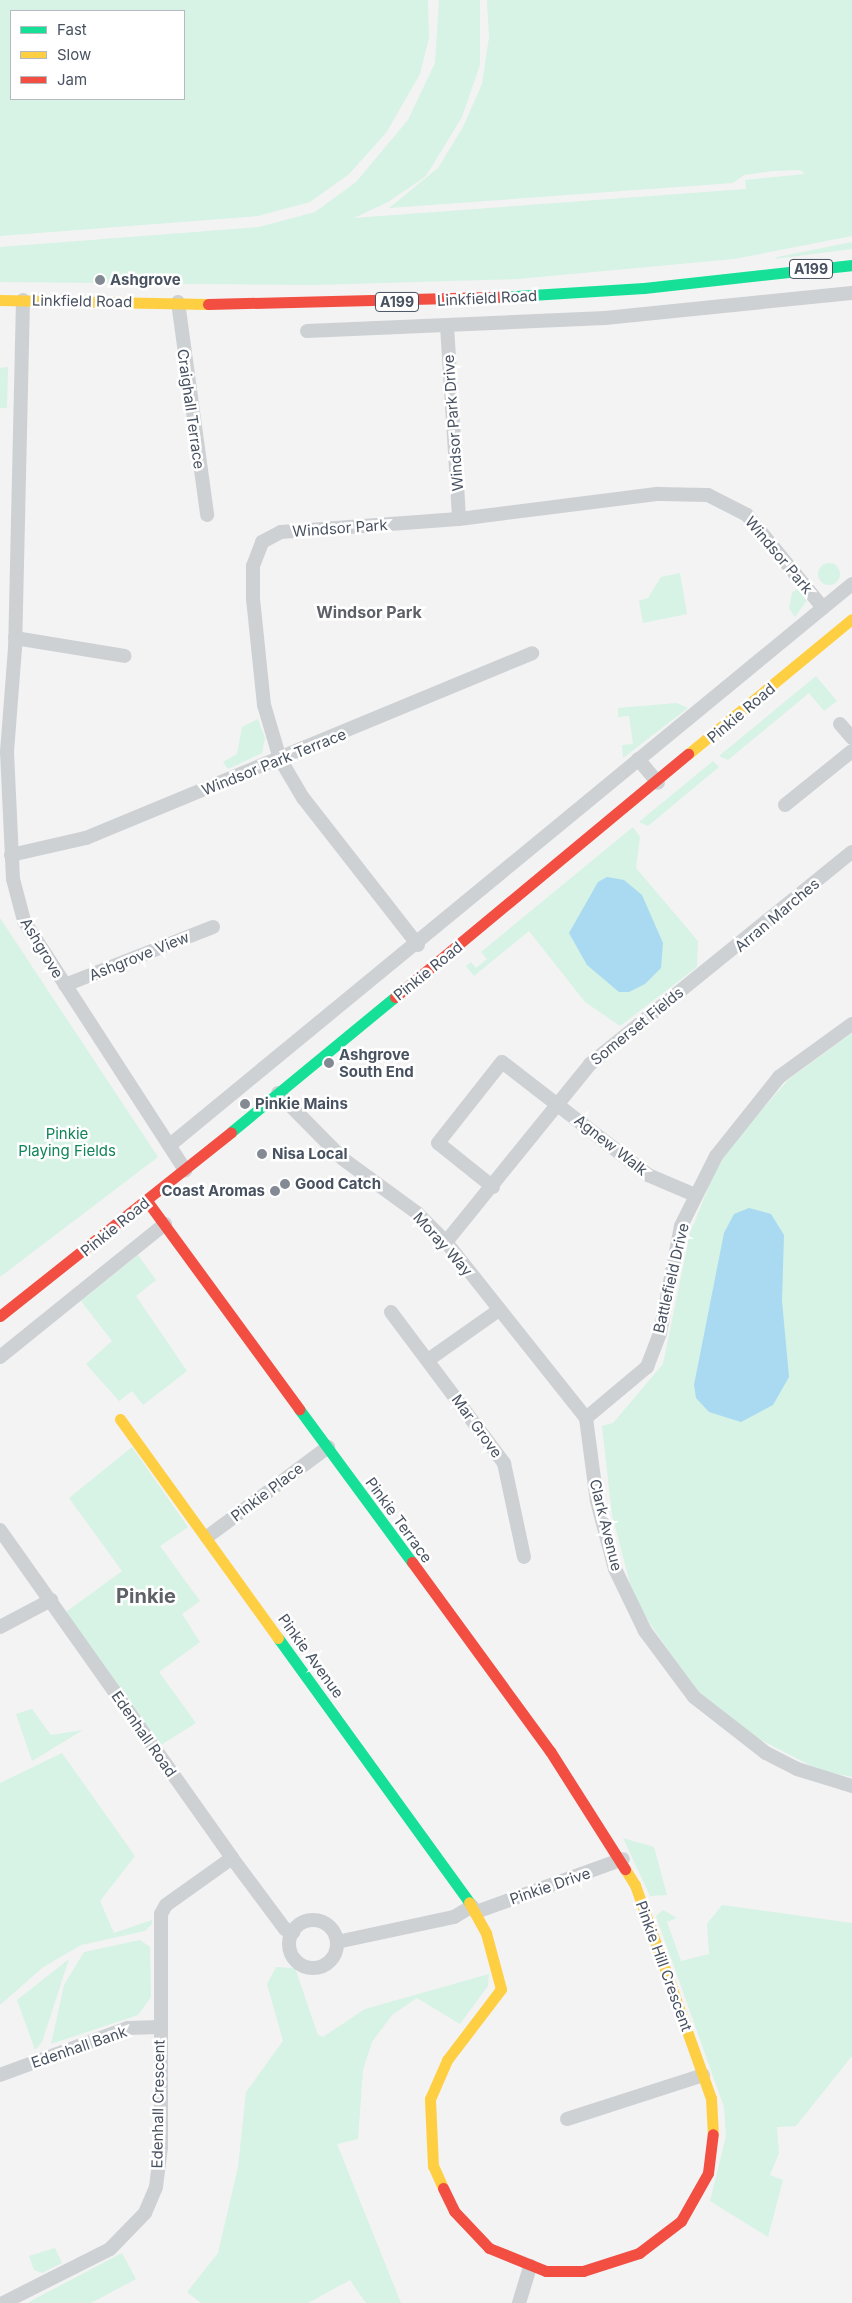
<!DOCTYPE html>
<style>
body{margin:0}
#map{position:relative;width:852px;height:2303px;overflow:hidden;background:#f3f3f3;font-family:Inter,sans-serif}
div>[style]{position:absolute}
.green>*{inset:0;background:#d6f3e5}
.round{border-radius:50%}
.water>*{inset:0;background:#aad9f2}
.street>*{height:14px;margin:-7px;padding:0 7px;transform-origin:7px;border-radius:7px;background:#ced1d4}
.street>.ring{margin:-7px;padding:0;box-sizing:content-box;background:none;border:14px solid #ced1d4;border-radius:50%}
.fast>*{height:11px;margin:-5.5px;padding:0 5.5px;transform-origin:5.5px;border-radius:5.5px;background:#16e098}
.slow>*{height:11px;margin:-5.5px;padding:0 5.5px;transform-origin:5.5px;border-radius:5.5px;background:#ffcf43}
.jam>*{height:11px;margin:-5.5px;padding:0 5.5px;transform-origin:5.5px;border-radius:5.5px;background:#f24e42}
.dots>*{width:14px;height:14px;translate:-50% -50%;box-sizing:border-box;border:2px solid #fff;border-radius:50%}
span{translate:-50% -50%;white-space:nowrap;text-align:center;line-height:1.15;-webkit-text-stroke:5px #fff;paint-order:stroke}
.shield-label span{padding:1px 4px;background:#fff;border:1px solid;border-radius:4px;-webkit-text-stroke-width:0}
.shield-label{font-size:14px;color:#485261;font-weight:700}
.poi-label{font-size:15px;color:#485261;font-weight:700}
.left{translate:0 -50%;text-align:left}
.right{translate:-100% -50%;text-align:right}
.street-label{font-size:15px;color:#485261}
.park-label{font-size:15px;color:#11845a}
.neighbourhood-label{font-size:16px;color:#5e6168;font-weight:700}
.district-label{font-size:20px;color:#5e6168;font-weight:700}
.legend{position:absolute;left:10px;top:10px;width:175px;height:90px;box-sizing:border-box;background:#fff;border:1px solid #b6bac0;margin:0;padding:6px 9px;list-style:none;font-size:15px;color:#485261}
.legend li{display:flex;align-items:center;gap:10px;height:25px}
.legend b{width:25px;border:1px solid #b6bac0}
</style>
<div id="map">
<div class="green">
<div style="clip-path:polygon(evenodd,0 0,428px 0,429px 38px,420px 74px,386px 133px,349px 174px,310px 202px,258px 216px,0 236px,0 0,184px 11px,184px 99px,11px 99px,11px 11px,184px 11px)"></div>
<div style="clip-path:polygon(439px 0,480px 0,480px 65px,462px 117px,426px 176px,388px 202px,354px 218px,746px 189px,745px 180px,805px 174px,800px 170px,773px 171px,744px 175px,733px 183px,389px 208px,438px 168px,463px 127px,482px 84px,489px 37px,487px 0,852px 0,852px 236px,734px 259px,518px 279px,313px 285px,0 282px,0 247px,259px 227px,315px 212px,356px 182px,408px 120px,435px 63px)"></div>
<div style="clip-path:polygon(852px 242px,852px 249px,775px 259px,777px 257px)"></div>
<div style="clip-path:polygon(8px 367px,7px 408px,0 408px,0 368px)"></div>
<div class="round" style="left:818px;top:563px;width:22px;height:22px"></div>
<div style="clip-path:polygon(680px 573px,687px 614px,643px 623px,639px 601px,648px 598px,661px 577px)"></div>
<div style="clip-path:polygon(801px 585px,807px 600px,795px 617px,789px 608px,792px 593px)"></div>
<div style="clip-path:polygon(816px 676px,837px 701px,824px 711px,809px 693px,728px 760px,719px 756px)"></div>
<div style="clip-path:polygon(677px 703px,688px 708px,623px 758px,622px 745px,633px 744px,629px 716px,618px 717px,618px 708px)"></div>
<div style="clip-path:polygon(258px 719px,265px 738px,262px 753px,228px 769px,223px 762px,237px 754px,242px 727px)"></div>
<div style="clip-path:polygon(713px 761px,719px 767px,648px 826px,639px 822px)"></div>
<div style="clip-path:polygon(633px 827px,640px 837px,636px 868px,698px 941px,697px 967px,620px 1026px,585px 1002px,529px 931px,474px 976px,466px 966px,471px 962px,476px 968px,487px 959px,481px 952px)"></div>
<div style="clip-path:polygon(0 918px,158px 1157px,0 1277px)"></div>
<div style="clip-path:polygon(852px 1033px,852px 1777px,819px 1770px,757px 1738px,695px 1689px,635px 1602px,612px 1515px,602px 1426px,613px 1423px,663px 1364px,690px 1233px,714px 1174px,731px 1145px,788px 1080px)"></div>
<div style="clip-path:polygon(138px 1255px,156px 1280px,136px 1296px,187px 1371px,143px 1405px,132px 1391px,119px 1401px,86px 1364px,112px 1341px,81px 1301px)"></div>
<div style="clip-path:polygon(132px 1447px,188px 1527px,160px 1546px,200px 1601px,182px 1614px,200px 1642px,159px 1672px,196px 1723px,161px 1745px,66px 1612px,122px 1571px,69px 1498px)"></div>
<div style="clip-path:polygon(32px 1709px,51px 1735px,83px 1730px,32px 1761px,16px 1714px)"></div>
<div style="clip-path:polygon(62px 1753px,135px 1856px,100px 1901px,114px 1933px,152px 1920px,152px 1924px,145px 1931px,81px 1945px,42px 1968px,0 2005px,0 1783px)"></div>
<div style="clip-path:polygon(623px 1838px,654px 1847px,667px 1895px,650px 1896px)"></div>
<div style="clip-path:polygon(722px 1905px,852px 1923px,852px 2056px,796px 2126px,777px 2127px,779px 2153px,770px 2175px,783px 2180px,768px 2237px,710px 2201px,726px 2136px,724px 2107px,656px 1916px,663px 1910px,677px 1918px,667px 1922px,681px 1961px,709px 1954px,707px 1924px)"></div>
<div style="clip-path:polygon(140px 1940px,150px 1947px,151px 1997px,138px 2015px,51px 2044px,64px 1985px,84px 1952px)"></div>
<div style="clip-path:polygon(69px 1959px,42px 2042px,35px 2050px,17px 2000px)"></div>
<div style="clip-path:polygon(276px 1967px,295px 1968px,318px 2035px,323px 2037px,365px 2009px,489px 1974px,488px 1986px,460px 2024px,417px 1998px,392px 2015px,372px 2042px,363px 2070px,358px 2139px,337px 2144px,401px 2303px,366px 2303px,350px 2280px,308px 2303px,201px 2303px,187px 2292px,218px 2253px,238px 2167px,246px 2092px,283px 2041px,267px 1984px)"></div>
<div style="clip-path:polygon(55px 2248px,62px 2263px,42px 2273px,34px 2270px,29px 2256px)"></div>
<div style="clip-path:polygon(122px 2253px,136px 2279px,91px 2303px,27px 2303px)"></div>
</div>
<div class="water">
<div style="clip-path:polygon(607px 877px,624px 880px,642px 895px,663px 943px,661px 968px,645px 984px,629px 992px,619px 992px,587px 965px,569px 933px,598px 882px)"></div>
<div style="clip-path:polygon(749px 1208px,771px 1214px,784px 1235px,782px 1301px,789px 1377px,773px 1405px,741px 1422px,709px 1412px,696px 1398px,694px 1385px,724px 1233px,734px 1214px)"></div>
</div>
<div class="street">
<div style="left:23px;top:300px;width:348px;rotate:91.3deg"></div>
<div style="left:15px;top:648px;width:104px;rotate:94.4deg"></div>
<div style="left:7px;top:752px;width:127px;rotate:87.3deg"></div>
<div style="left:13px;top:879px;width:43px;rotate:75.3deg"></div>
<div style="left:24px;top:921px;width:297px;rotate:57.1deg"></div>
<div style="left:178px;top:302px;width:215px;rotate:82.2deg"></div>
<div style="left:447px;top:326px;width:193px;rotate:86.4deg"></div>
<div style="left:307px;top:331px;width:298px;rotate:-2.5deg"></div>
<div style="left:605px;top:318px;width:248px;rotate:-5.8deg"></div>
<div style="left:15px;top:638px;width:111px;rotate:9.3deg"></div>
<div style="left:840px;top:724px;width:18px;rotate:49deg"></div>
<div style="left:638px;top:759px;width:31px;rotate:50deg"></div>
<div style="left:785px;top:805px;width:86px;rotate:-38.9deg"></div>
<div style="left:11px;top:855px;width:77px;rotate:-12.8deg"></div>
<div style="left:86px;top:838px;width:483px;rotate:-22.5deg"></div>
<div style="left:418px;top:945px;width:187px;rotate:-128deg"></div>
<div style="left:303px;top:798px;width:45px;rotate:-120.5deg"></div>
<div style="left:280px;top:759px;width:56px;rotate:-106.5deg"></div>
<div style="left:264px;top:705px;width:107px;rotate:-95.9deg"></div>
<div style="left:253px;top:599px;width:33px;rotate:-90deg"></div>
<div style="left:253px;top:566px;width:26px;rotate:-69deg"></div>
<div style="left:262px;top:542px;width:21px;rotate:-28deg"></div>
<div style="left:281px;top:532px;width:178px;rotate:-4.2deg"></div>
<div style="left:459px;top:519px;width:201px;rotate:-7.2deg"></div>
<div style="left:658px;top:494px;width:50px;rotate:1.1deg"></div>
<div style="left:708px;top:495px;width:44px;rotate:27.1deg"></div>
<div style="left:747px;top:515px;width:120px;rotate:50.7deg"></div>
<div style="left:65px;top:985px;width:159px;rotate:-21.4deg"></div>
<div style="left:278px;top:1093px;width:93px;rotate:45.4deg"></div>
<div style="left:343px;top:1159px;width:92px;rotate:36.1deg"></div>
<div style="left:417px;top:1213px;width:41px;rotate:45deg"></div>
<div style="left:446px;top:1242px;width:225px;rotate:51.5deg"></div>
<div style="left:586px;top:1418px;width:84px;rotate:82.5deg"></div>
<div style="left:597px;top:1501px;width:70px;rotate:75.2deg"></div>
<div style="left:615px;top:1569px;width:69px;rotate:64.2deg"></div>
<div style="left:645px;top:1631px;width:82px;rotate:53.4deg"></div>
<div style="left:694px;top:1697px;width:91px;rotate:37.9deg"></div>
<div style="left:766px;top:1753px;width:35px;rotate:27deg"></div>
<div style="left:797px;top:1769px;width:58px;rotate:17.2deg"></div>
<div style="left:170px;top:1145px;width:883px;rotate:-39.44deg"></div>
<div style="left:493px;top:1187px;width:70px;rotate:-141.3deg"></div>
<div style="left:438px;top:1143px;width:103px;rotate:-51.7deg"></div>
<div style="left:502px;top:1062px;width:185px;rotate:37.7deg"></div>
<div style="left:648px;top:1175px;width:51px;rotate:23.1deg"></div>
<div style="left:446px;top:1242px;width:229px;rotate:-51deg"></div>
<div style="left:590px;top:1064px;width:337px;rotate:-39deg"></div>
<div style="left:391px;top:1312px;width:189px;rotate:53.2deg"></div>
<div style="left:504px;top:1463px;width:96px;rotate:78deg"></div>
<div style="left:0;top:1357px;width:212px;rotate:-38.9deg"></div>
<div style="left:428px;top:1360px;width:87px;rotate:-35.2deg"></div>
<div style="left:586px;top:1418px;width:80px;rotate:-39.9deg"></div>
<div style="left:647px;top:1367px;width:36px;rotate:-69deg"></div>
<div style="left:660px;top:1333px;width:109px;rotate:-78.9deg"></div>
<div style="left:681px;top:1226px;width:78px;rotate:-63.4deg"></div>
<div style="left:716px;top:1156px;width:101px;rotate:-51.4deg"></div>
<div style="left:779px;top:1077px;width:90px;rotate:-36deg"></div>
<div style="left:0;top:1530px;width:402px;rotate:54.7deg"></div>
<div style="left:232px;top:1858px;width:89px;rotate:53.3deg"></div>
<div style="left:285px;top:1929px;width:9px;rotate:21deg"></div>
<div style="left:207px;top:1537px;width:151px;rotate:-36.6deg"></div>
<div style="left:0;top:1627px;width:58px;rotate:-27.9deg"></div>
<div style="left:476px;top:1912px;width:156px;rotate:-19.8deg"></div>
<div class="ring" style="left:289px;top:1920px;width:34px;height:34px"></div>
<div style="left:337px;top:1942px;width:120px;rotate:-12.1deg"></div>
<div style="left:454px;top:1917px;width:21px;rotate:-31deg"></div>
<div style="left:0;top:2075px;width:136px;rotate:-20.2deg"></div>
<div style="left:128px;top:2028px;width:31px;rotate:-2deg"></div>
<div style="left:567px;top:2119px;width:143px;rotate:-17.9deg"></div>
<div style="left:3px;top:2303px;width:120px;rotate:-26.8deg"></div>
<div style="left:110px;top:2249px;width:50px;rotate:-45.8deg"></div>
<div style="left:145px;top:2213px;width:28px;rotate:-67deg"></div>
<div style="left:156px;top:2187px;width:40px;rotate:-82.9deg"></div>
<div style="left:161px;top:2147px;width:233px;rotate:-90deg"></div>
<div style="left:161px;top:1914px;width:10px;rotate:-61deg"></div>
<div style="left:166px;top:1905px;width:81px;rotate:-35.5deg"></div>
<div style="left:519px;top:2303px;width:39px;rotate:-73deg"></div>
</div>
<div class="fast">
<div style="left:500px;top:297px;width:144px;rotate:-3.6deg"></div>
<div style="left:644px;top:288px;width:209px;rotate:-6.3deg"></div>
<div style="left:231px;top:1132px;width:212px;rotate:-39.5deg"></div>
<div style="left:299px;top:1409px;width:190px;rotate:53.6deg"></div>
<div style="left:278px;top:1638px;width:326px;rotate:54.1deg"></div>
</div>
<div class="slow">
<div style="left:0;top:300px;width:208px;rotate:1.1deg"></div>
<div style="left:688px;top:754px;width:212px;rotate:-39.5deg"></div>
<div style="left:120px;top:1419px;width:270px;rotate:54.2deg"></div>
<div style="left:625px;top:1869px;width:19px;rotate:58deg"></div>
<div style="left:635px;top:1885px;width:226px;rotate:70.4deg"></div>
<div style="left:711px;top:2098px;width:36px;rotate:87deg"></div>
<div style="left:443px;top:2188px;width:24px;rotate:-114deg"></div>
<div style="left:433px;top:2166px;width:67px;rotate:-92.6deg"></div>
<div style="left:430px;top:2099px;width:43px;rotate:-66.4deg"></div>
<div style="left:447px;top:2060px;width:89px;rotate:-52.7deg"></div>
<div style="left:501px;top:1989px;width:58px;rotate:-105deg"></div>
<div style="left:486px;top:1933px;width:35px;rotate:-119deg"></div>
</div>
<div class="jam">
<div style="left:208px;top:304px;width:292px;rotate:-1.4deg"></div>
<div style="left:395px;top:997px;width:381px;rotate:-39.7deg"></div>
<div style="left:147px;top:1201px;width:258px;rotate:53.8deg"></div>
<div style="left:0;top:1316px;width:295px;rotate:-38.5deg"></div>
<div style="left:412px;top:1562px;width:234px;rotate:53.9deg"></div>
<div style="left:550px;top:1751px;width:140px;rotate:57.6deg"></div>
<div style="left:443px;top:2188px;width:25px;rotate:64deg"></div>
<div style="left:454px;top:2211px;width:51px;rotate:46.6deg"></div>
<div style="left:489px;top:2248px;width:61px;rotate:22deg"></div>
<div style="left:546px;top:2271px;width:37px"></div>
<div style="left:583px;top:2271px;width:59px;rotate:-17.8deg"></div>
<div style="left:639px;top:2253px;width:53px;rotate:-37.3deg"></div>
<div style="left:681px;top:2221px;width:55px;rotate:-60.6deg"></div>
<div style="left:708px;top:2173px;width:39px;rotate:-83deg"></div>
</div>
<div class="dots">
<div style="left:100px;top:280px;background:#848a94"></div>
<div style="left:329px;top:1063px;background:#848a94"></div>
<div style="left:245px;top:1104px;background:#848a94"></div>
<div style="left:262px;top:1154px;background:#848a94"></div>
<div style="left:285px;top:1184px;background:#848a94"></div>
<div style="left:275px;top:1191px;background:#848a94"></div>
</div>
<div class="shield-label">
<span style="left:811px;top:269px">A199</span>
<span style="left:397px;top:302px">A199</span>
</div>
<div class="poi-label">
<span class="left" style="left:110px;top:280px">Ashgrove</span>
<span class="left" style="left:339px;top:1063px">Ashgrove<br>South End</span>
<span class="left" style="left:255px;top:1104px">Pinkie Mains</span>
<span class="left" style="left:272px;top:1154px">Nisa Local</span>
<span class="left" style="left:295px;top:1184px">Good Catch</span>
<span class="right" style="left:265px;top:1191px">Coast Aromas</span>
</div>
<div class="street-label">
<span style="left:487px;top:298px;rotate:-3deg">Linkfield Road</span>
<span style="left:82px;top:301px;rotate:1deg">Linkfield Road</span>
<span style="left:191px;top:409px;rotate:82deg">Craighall Terrace</span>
<span style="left:453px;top:423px;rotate:-94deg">Windsor Park Drive</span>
<span style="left:340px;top:528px;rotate:-4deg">Windsor Park</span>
<span style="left:779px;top:555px;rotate:50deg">Windsor Park</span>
<span style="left:741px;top:713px;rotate:-40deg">Pinkie Road</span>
<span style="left:274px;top:762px;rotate:-22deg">Windsor Park Terrace</span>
<span style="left:777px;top:915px;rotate:-40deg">Arran Marches</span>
<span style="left:42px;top:948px;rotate:59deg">Ashgrove</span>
<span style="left:139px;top:956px;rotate:-22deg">Ashgrove View</span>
<span style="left:428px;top:971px;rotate:-39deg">Pinkie Road</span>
<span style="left:637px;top:1026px;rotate:-39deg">Somerset Fields</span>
<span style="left:611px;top:1145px;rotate:38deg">Agnew Walk</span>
<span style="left:115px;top:1227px;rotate:-39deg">Pinkie Road</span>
<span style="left:443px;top:1244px;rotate:48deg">Moray Way</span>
<span style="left:671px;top:1278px;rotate:-77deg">Battlefield Drive</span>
<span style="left:477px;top:1426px;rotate:54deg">Mar Grove</span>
<span style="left:267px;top:1492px;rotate:-37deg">Pinkie Place</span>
<span style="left:399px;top:1520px;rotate:54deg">Pinkie Terrace</span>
<span style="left:606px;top:1525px;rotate:76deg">Clark Avenue</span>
<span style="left:311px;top:1656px;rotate:54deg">Pinkie Avenue</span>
<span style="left:144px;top:1734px;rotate:55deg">Edenhall Road</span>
<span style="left:550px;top:1886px;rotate:-19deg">Pinkie Drive</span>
<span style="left:664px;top:1966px;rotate:70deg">Pinkie Hill Crescent</span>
<span style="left:79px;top:2047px;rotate:-19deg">Edenhall Bank</span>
<span style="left:158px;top:2104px;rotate:-89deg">Edenhall Crescent</span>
</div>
<div class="park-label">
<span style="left:67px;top:1142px">Pinkie<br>Playing Fields</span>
</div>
<div class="neighbourhood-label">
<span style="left:369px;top:612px">Windsor Park</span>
</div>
<div class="district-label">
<span style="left:146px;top:1596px">Pinkie</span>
</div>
<ul class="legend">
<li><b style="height:6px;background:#16e098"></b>Fast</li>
<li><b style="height:6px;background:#ffcf43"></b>Slow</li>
<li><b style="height:6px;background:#f24e42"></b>Jam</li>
</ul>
</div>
